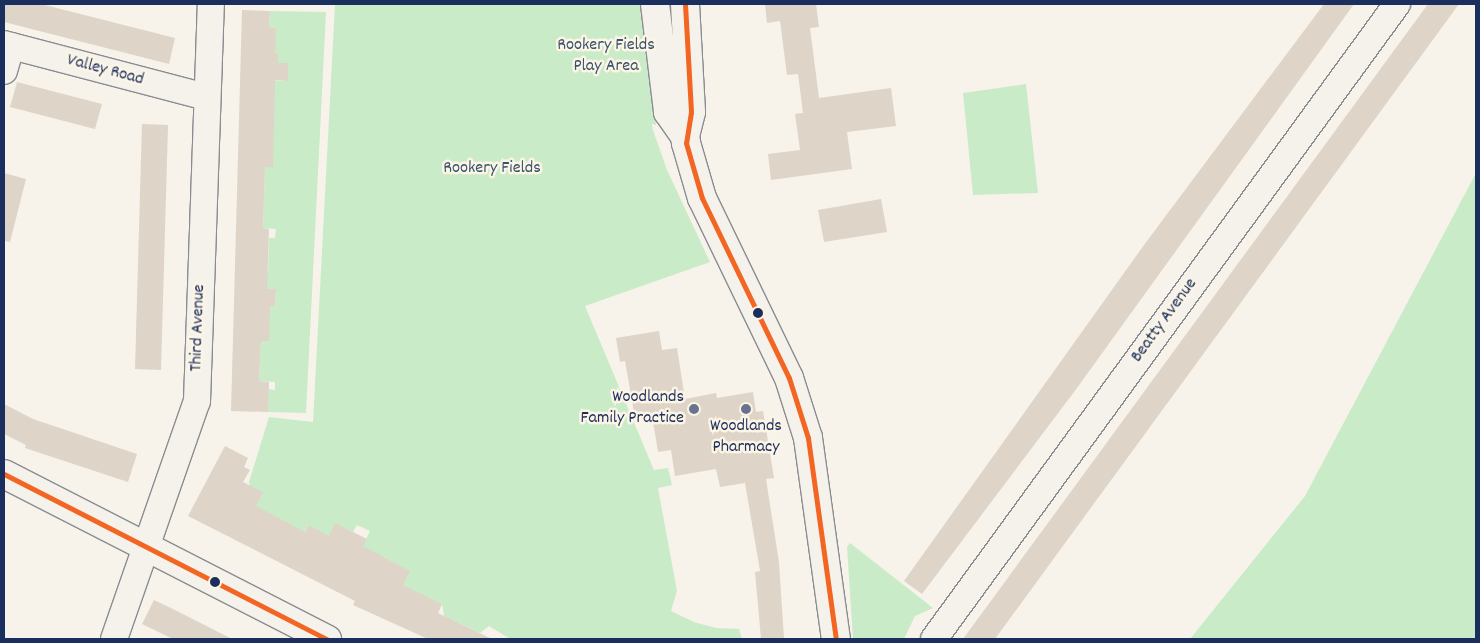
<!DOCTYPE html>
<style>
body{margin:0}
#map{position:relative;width:1480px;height:643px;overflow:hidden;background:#f7f3ea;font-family:Dekko,sans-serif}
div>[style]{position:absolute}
.green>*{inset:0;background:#caebc8}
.building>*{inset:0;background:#ded4c8}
.roads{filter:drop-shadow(1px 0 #8a8c91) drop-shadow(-1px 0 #8a8c91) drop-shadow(0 1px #8a8c91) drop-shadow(0 -1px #8a8c91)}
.street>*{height:26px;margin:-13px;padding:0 13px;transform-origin:13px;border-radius:13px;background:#f5f2ec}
.secondary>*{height:28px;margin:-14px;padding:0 14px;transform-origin:14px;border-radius:14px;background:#f5f2ec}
.bus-1>*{height:5px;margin:-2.5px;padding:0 2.5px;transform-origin:2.5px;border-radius:2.5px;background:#f26522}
.dots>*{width:14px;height:14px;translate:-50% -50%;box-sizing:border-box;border:2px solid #fcf5e5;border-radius:50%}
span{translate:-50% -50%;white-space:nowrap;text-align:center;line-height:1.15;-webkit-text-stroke:5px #fcf5e5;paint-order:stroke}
.park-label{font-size:18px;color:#37536e}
.street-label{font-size:18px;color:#1b2f5e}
.poi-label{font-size:18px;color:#1b2f5e}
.right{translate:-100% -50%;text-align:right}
.frame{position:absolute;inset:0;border:5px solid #1b2f5e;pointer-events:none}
</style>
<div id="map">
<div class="green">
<div style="clip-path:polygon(335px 4px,642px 4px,656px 125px,652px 124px,653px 130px,667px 170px,710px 262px,585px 306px,654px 470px,668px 468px,672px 485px,658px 488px,677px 591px,671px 611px,694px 622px,716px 628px,739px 629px,742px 639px,510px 639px,489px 626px,480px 633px,444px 616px,442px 604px,405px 587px,401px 594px,391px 561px,384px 557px,356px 560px,370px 531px,357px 525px,353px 532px,345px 528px,329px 562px,308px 525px,303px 535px,293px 526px,255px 507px,249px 482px,269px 417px,313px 422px)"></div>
<div style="clip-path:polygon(270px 11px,326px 12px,306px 413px,268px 412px,267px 389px,275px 390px,275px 382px,259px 381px,261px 341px,269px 341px,266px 306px,275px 306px,276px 289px,262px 289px,268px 271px,269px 238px,275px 238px,276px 229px,263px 228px,265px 167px,273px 167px,267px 80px,287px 81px,288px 63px,278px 63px,268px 53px,275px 35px,276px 28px,269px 27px)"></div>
<div style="clip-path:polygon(1026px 84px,1038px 193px,973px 195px,963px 93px)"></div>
<div style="clip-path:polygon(1476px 173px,1476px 639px,1190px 639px,1305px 496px)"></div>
<div style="clip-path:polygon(850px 543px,933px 608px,915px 616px,904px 639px,853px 639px,847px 547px)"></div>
</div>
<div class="building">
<div style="clip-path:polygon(4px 4px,41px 4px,175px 38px,169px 64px,4px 22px)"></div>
<div style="clip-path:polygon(765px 4px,816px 4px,819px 27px,810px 28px,819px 98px,891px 88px,896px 126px,847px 132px,852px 169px,771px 180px,768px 154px,800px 150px,795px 114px,803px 113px,798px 74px,787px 75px,780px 21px,767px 23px)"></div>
<div style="clip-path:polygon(1324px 4px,1354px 4px,1077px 388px,922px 594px,904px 581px,1144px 245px)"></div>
<div style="clip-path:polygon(1428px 4px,1459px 4px,995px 639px,963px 639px)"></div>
<div style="clip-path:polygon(242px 10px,270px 11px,269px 27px,276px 28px,275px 53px,278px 53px,278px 63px,288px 63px,288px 81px,275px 80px,273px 167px,265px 167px,263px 228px,269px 229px,267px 289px,276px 289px,275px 306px,270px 306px,269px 341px,261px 341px,259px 381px,269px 382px,268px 412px,231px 411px)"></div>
<div style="clip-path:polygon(17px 82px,102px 104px,95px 129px,10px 107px)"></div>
<div style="clip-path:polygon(142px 124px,168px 125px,161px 370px,135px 369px)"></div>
<div style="clip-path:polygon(4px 173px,26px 179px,10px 242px,4px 241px)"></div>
<div style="clip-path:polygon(881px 199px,887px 232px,824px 242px,818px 210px)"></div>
<div style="clip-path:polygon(659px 331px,662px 350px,677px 348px,685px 399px,716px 393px,717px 398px,753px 392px,756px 412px,763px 411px,774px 478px,766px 479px,779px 562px,784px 639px,761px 639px,755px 572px,760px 571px,745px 483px,720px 487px,716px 469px,675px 476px,671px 450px,658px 452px,652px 415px,635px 418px,625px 361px,620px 362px,616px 338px)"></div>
<div style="clip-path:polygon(4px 404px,33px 419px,137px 454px,128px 482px,25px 448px,26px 445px,4px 434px)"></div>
<div style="clip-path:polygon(225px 446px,248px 458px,244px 467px,250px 470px,243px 482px,263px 492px,256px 506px,305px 532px,308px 525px,329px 536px,335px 523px,367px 539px,363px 546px,410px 571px,403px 585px,442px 604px,438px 613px,492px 639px,428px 639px,353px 605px,355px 601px,188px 516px)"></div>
<div style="clip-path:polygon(154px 600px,175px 610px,232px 639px,173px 639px,142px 624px)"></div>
</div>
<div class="roads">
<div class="street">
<div style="left:4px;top:44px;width:209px;rotate:14.7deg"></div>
<div style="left:4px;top:71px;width:26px;rotate:-74deg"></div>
<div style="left:114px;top:639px;width:252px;rotate:-70.8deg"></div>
<div style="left:197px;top:401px;width:397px;rotate:-88deg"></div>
<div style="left:934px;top:639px;width:786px;rotate:-53.9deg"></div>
</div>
<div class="secondary">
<div style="left:655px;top:4px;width:109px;rotate:83.1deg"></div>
<div style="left:668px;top:112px;width:29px;rotate:55deg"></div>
<div style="left:685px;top:4px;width:108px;rotate:86.8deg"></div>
<div style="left:691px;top:112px;width:25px;rotate:104deg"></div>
<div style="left:685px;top:136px;width:7px;rotate:82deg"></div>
<div style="left:686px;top:143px;width:57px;rotate:73.8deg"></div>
<div style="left:702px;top:198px;width:200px;rotate:64.2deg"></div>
<div style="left:789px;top:378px;width:63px;rotate:72.4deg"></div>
<div style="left:808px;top:438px;width:203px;rotate:82.1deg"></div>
<div style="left:4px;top:474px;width:363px;rotate:27.1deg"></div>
</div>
</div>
<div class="bus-1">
<div style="left:685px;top:4px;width:108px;rotate:86.8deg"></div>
<div style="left:691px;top:112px;width:31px;rotate:99deg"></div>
<div style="left:686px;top:143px;width:57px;rotate:73.8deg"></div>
<div style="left:702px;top:198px;width:200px;rotate:64.2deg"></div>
<div style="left:789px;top:378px;width:63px;rotate:72.4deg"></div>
<div style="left:808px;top:438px;width:203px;rotate:82.1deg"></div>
<div style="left:4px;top:474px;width:363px;rotate:27.1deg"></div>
</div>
<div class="dots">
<div style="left:758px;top:313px;background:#1b2f5e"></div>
<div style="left:694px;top:409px;background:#68748f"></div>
<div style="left:746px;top:409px;background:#68748f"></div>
<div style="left:215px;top:582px;background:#1b2f5e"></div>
</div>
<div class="park-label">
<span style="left:606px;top:57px">Rookery Fields<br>Play Area</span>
<span style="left:492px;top:169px">Rookery Fields</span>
</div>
<div class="street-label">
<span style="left:105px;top:71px;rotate:15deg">Valley Road</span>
<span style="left:1165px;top:321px;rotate:-54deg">Beatty Avenue</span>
<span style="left:199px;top:328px;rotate:-88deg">Third Avenue</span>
</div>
<div class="poi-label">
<span class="right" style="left:684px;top:409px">Woodlands<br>Family Practice</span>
<span style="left:746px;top:438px">Woodlands<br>Pharmacy</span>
</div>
<div class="frame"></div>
</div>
